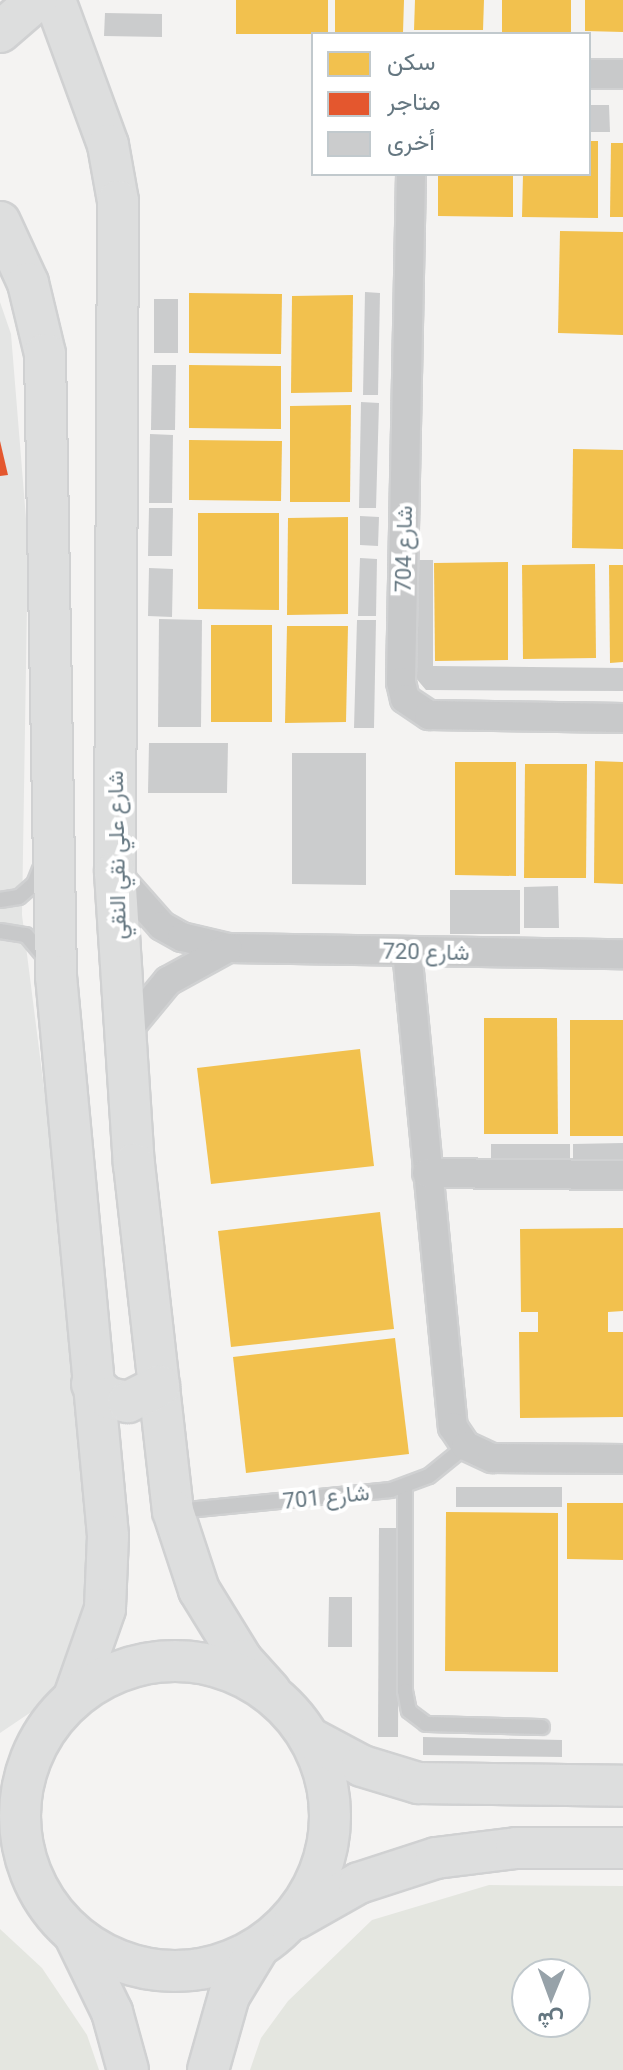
<!DOCTYPE html>
<meta charset="utf-8">
<style>
body{margin:0}
#map{position:relative;width:623px;height:2070px;overflow:hidden;background:#f4f3f2;font-family:Roboto,Vazirmatn,sans-serif}
div>[style]{position:absolute}
.built>*{inset:0;background:#e4e5e4}
.green>*{inset:0;background:#e4e6e0}
.homes>*{inset:0;background:#f2c14e}
.shops>*{inset:0;background:#e4572e}
.building>*{inset:0;background:#cbcccd}
.roads{filter:drop-shadow(2px 0 #d0d1d2) drop-shadow(-2px 0 #d0d1d2) drop-shadow(0 2px #d0d1d2) drop-shadow(0 -2px #d0d1d2)}
.lane>*{height:14px;margin:-7px;padding:0 7px;transform-origin:7px;border-radius:7px;background:#c8c9ca}
.street>*{height:28px;margin:-14px;padding:0 14px;transform-origin:14px;border-radius:14px;background:#c8c9ca}
.secondary>*{height:40px;margin:-20px;padding:0 20px;transform-origin:20px;border-radius:20px;background:#dddede}
.secondary>.ring{margin:-20px;padding:0;box-sizing:content-box;background:none;border:40px solid #dddede;border-radius:50%}
span{translate:-50% -50%;white-space:nowrap;text-align:center;line-height:1.15;-webkit-text-stroke:8px #fff;paint-order:stroke}
.street-label{font-size:22px;color:#657781}
.legend{position:absolute;left:311px;top:32px;width:280px;height:144px;box-sizing:border-box;background:#fff;border:2px solid #c1c9cd;margin:0;padding:10px 14px;list-style:none;font-size:24px;color:#657781}
.legend li{display:flex;align-items:center;gap:16px;height:40px}
.legend b{width:40px;border:2px solid #c1c9cd}
.north{position:absolute;left:511px;top:1958px;width:80px;height:80px;box-sizing:border-box;background:#fff;border:2px solid #c1c9cd;border-radius:50%;rotate:181deg;font-size:22px;font-weight:700;line-height:32px;text-align:center;color:#657781}
.north::after{content:'';display:block;margin:auto;width:28px;height:36px;background:#97a2a9;clip-path:polygon(50% 0,100% 100%,50% 72%,0 100%)}
</style>
<div id="map">
<div class="built">
<div style="clip-path:polygon(0 302px,11px 334px,28px 543px,22px 915px,105px 1568px,87px 1644px,46px 1702px,0 1733px)"></div>
</div>
<div class="green">
<div style="clip-path:polygon(evenodd,489px 1885px,623px 1886px,623px 2070px,250px 2070px,261px 2038px,288px 2001px,372px 1920px,489px 1885px,527px 1974px,575px 1974px,575px 2022px,527px 2022px,527px 1974px)"></div>
<div style="clip-path:polygon(0 1929px,42px 1968px,87px 2035px,99px 2070px,0 2070px)"></div>
</div>
<div class="homes">
<div style="clip-path:polygon(236px 0,328px 0,328px 34px,236px 34px)"></div>
<div style="clip-path:polygon(335px 0,404px 0,403px 33px,335px 32px)"></div>
<div style="clip-path:polygon(415px 0,484px 0,483px 30px,414px 30px)"></div>
<div style="clip-path:polygon(502px 0,571px 0,571px 33px,502px 33px)"></div>
<div style="clip-path:polygon(585px 0,623px 0,623px 32px,585px 31px)"></div>
<div style="clip-path:polygon(589px 141px,598px 141px,598px 218px,522px 217px,523px 174px,589px 174px)"></div>
<div style="clip-path:polygon(611px 143px,623px 143px,623px 217px,610px 217px)"></div>
<div style="clip-path:polygon(438px 174px,513px 174px,513px 217px,438px 216px)"></div>
<div style="clip-path:polygon(560px 231px,623px 232px,623px 335px,558px 333px)"></div>
<div style="clip-path:polygon(189px 293px,282px 294px,281px 354px,189px 353px)"></div>
<div style="clip-path:polygon(353px 295px,352px 392px,291px 393px,292px 296px)"></div>
<div style="clip-path:polygon(189px 365px,281px 366px,281px 429px,189px 428px)"></div>
<div style="clip-path:polygon(351px 405px,350px 502px,290px 502px,290px 406px)"></div>
<div style="clip-path:polygon(189px 440px,282px 441px,281px 501px,189px 500px)"></div>
<div style="clip-path:polygon(573px 449px,623px 450px,623px 549px,572px 548px)"></div>
<div style="clip-path:polygon(198px 513px,279px 513px,279px 610px,198px 609px)"></div>
<div style="clip-path:polygon(348px 517px,348px 614px,287px 615px,288px 518px)"></div>
<div style="clip-path:polygon(508px 562px,508px 660px,435px 661px,434px 563px)"></div>
<div style="clip-path:polygon(595px 564px,596px 658px,523px 659px,522px 565px)"></div>
<div style="clip-path:polygon(609px 565px,623px 565px,623px 662px,610px 663px)"></div>
<div style="clip-path:polygon(211px 625px,272px 625px,272px 722px,211px 722px)"></div>
<div style="clip-path:polygon(287px 626px,348px 626px,346px 722px,285px 723px)"></div>
<div style="clip-path:polygon(595px 761px,623px 762px,623px 884px,594px 883px)"></div>
<div style="clip-path:polygon(455px 762px,516px 762px,516px 876px,455px 875px)"></div>
<div style="clip-path:polygon(525px 764px,587px 764px,586px 878px,524px 878px)"></div>
<div style="clip-path:polygon(484px 1018px,557px 1018px,558px 1134px,484px 1134px)"></div>
<div style="clip-path:polygon(570px 1020px,623px 1020px,623px 1136px,570px 1136px)"></div>
<div style="clip-path:polygon(360px 1049px,374px 1166px,211px 1184px,197px 1068px)"></div>
<div style="clip-path:polygon(380px 1212px,394px 1329px,231px 1347px,218px 1231px)"></div>
<div style="clip-path:polygon(623px 1228px,623px 1311px,608px 1312px,608px 1332px,623px 1332px,623px 1417px,520px 1418px,519px 1332px,538px 1332px,538px 1312px,521px 1312px,520px 1229px)"></div>
<div style="clip-path:polygon(395px 1338px,409px 1454px,246px 1473px,233px 1357px)"></div>
<div style="clip-path:polygon(567px 1503px,623px 1503px,623px 1560px,567px 1559px)"></div>
<div style="clip-path:polygon(446px 1512px,558px 1513px,558px 1672px,445px 1671px)"></div>
</div>
<div class="shops">
<div style="clip-path:polygon(0 441px,8px 475px,0 476px)"></div>
</div>
<div class="building">
<div style="clip-path:polygon(105px 13px,162px 14px,162px 37px,104px 36px)"></div>
<div style="clip-path:polygon(589px 105px,609px 105px,610px 132px,589px 132px)"></div>
<div style="clip-path:polygon(365px 292px,380px 293px,378px 395px,363px 395px)"></div>
<div style="clip-path:polygon(154px 299px,178px 299px,178px 353px,154px 353px)"></div>
<div style="clip-path:polygon(152px 365px,176px 365px,175px 430px,151px 430px)"></div>
<div style="clip-path:polygon(361px 402px,379px 403px,376px 508px,359px 508px)"></div>
<div style="clip-path:polygon(150px 434px,173px 435px,172px 503px,149px 503px)"></div>
<div style="clip-path:polygon(149px 508px,173px 508px,172px 556px,148px 556px)"></div>
<div style="clip-path:polygon(360px 516px,379px 517px,378px 546px,360px 545px)"></div>
<div style="clip-path:polygon(360px 558px,377px 559px,376px 616px,358px 616px)"></div>
<div style="clip-path:polygon(413px 560px,433px 560px,433px 666px,623px 668px,623px 691px,426px 690px,415px 677px)"></div>
<div style="clip-path:polygon(149px 568px,173px 569px,172px 617px,148px 616px)"></div>
<div style="clip-path:polygon(159px 619px,202px 620px,201px 727px,158px 727px)"></div>
<div style="clip-path:polygon(357px 620px,376px 620px,374px 728px,354px 728px)"></div>
<div style="clip-path:polygon(149px 743px,228px 743px,227px 793px,148px 793px)"></div>
<div style="clip-path:polygon(292px 753px,366px 753px,366px 885px,292px 884px)"></div>
<div style="clip-path:polygon(558px 886px,559px 928px,524px 928px,524px 887px)"></div>
<div style="clip-path:polygon(450px 890px,520px 890px,520px 934px,450px 934px)"></div>
<div style="clip-path:polygon(623px 1143px,623px 1159px,573px 1159px,573px 1144px)"></div>
<div style="clip-path:polygon(491px 1144px,570px 1144px,570px 1159px,491px 1160px)"></div>
<div style="clip-path:polygon(456px 1487px,562px 1487px,562px 1507px,456px 1507px)"></div>
<div style="clip-path:polygon(379px 1528px,399px 1528px,398px 1737px,378px 1737px)"></div>
<div style="clip-path:polygon(329px 1597px,352px 1597px,352px 1647px,328px 1647px)"></div>
<div style="clip-path:polygon(423px 1737px,562px 1740px,562px 1757px,423px 1755px)"></div>
</div>
<div class="roads">
<div class="lane">
<div style="left:0;top:900px;width:19px;rotate:-9deg"></div>
<div style="left:19px;top:897px;width:20px;rotate:-41deg"></div>
<div style="left:34px;top:884px;width:16px;rotate:-68deg"></div>
<div style="left:0;top:931px;width:26px;rotate:9deg"></div>
<div style="left:26px;top:935px;width:33px;rotate:50deg"></div>
<div style="left:405px;top:1486px;width:205px;rotate:90deg"></div>
<div style="left:405px;top:1691px;width:20px;rotate:79deg"></div>
<div style="left:409px;top:1711px;width:21px;rotate:37deg"></div>
<div style="left:426px;top:1724px;width:116px;rotate:1.5deg"></div>
<div style="left:177px;top:1511px;width:215px;rotate:-5.6deg"></div>
<div style="left:391px;top:1490px;width:40px;rotate:-20.2deg"></div>
<div style="left:429px;top:1476px;width:48px;rotate:-39deg"></div>
</div>
<div class="street">
<div style="left:589px;top:74px;width:34px"></div>
<div style="left:411px;top:174px;width:508px;rotate:91.13deg"></div>
<div style="left:401px;top:682px;width:17px;rotate:77deg"></div>
<div style="left:405px;top:699px;width:29px;rotate:34deg"></div>
<div style="left:429px;top:715px;width:194px;rotate:0.9deg"></div>
<div style="left:116px;top:874px;width:69px;rotate:48.5deg"></div>
<div style="left:162px;top:926px;width:23px;rotate:29deg"></div>
<div style="left:182px;top:937px;width:47px;rotate:13.4deg"></div>
<div style="left:228px;top:948px;width:395px;rotate:0.9deg"></div>
<div style="left:407px;top:951px;width:478px;rotate:84.5deg"></div>
<div style="left:453px;top:1427px;width:23px;rotate:56deg"></div>
<div style="left:466px;top:1446px;width:29px;rotate:25deg"></div>
<div style="left:492px;top:1458px;width:131px;rotate:0.4deg"></div>
<div style="left:124px;top:1034px;width:69px;rotate:-50.3deg"></div>
<div style="left:168px;top:981px;width:68px;rotate:-28.8deg"></div>
<div style="left:427px;top:1173px;width:196px;rotate:0.6deg"></div>
</div>
<div class="secondary">
<div style="left:55px;top:0;width:154px;rotate:69.9deg"></div>
<div style="left:108px;top:145px;width:57px;rotate:79.9deg"></div>
<div style="left:118px;top:201px;width:672px;rotate:90.26deg"></div>
<div style="left:115px;top:873px;width:292px;rotate:86.3deg"></div>
<div style="left:134px;top:1164px;width:349px;rotate:83.6deg"></div>
<div style="left:173px;top:1511px;width:83px;rotate:71.8deg"></div>
<div style="left:199px;top:1590px;width:82px;rotate:58.4deg"></div>
<div style="left:242px;top:1660px;width:42px;rotate:47.9deg"></div>
<div style="left:0;top:32px;width:49px;rotate:-40.9deg"></div>
<div style="left:0;top:222px;width:67px;rotate:65.3deg"></div>
<div style="left:28px;top:283px;width:73px;rotate:76.5deg"></div>
<div style="left:45px;top:354px;width:622px;rotate:88.99deg"></div>
<div style="left:56px;top:976px;width:562px;rotate:84.69deg"></div>
<div style="left:108px;top:1536px;width:73px;rotate:92.4deg"></div>
<div style="left:105px;top:1609px;width:93px;rotate:109.4deg"></div>
<div style="left:92px;top:1384px;width:21px;rotate:41deg"></div>
<div style="left:108px;top:1398px;width:20px;rotate:11deg"></div>
<div style="left:128px;top:1402px;width:35px;rotate:-27deg"></div>
<div class="ring" style="left:20px;top:1661px;width:270px;height:270px"></div>
<div style="left:310px;top:1738px;width:59px;rotate:28.3deg"></div>
<div style="left:362px;top:1766px;width:59px;rotate:16.9deg"></div>
<div style="left:418px;top:1783px;width:205px;rotate:0.8deg"></div>
<div style="left:295px;top:1919px;width:73px;rotate:-29.4deg"></div>
<div style="left:359px;top:1883px;width:81px;rotate:-18deg"></div>
<div style="left:436px;top:1858px;width:81px;rotate:-7.1deg"></div>
<div style="left:516px;top:1848px;width:107px"></div>
<div style="left:75px;top:1936px;width:85px;rotate:64deg"></div>
<div style="left:112px;top:2012px;width:60px;rotate:74.6deg"></div>
<div style="left:208px;top:2070px;width:77px;rotate:-74.2deg"></div>
<div style="left:229px;top:1996px;width:56px;rotate:-58.9deg"></div>
</div>
</div>
<div class="street-label">
<span style="left:404px;top:549px;rotate:-89deg">شارع 704</span>
<span style="left:117px;top:855px;rotate:-91deg">شارع علي نقي النقي</span>
<span style="left:426px;top:952px;rotate:1deg">شارع 720</span>
<span style="left:326px;top:1497px;rotate:-6deg">شارع 701</span>
</div>
<ul class="legend">
<li><b style="height:22px;background:#f2c14e"></b>سكن</li>
<li><b style="height:22px;background:#e4572e"></b>متاجر</li>
<li><b style="height:22px;background:#cbcccd"></b>أخرى</li>
</ul>
<div class="north">ش</div>
</div>
